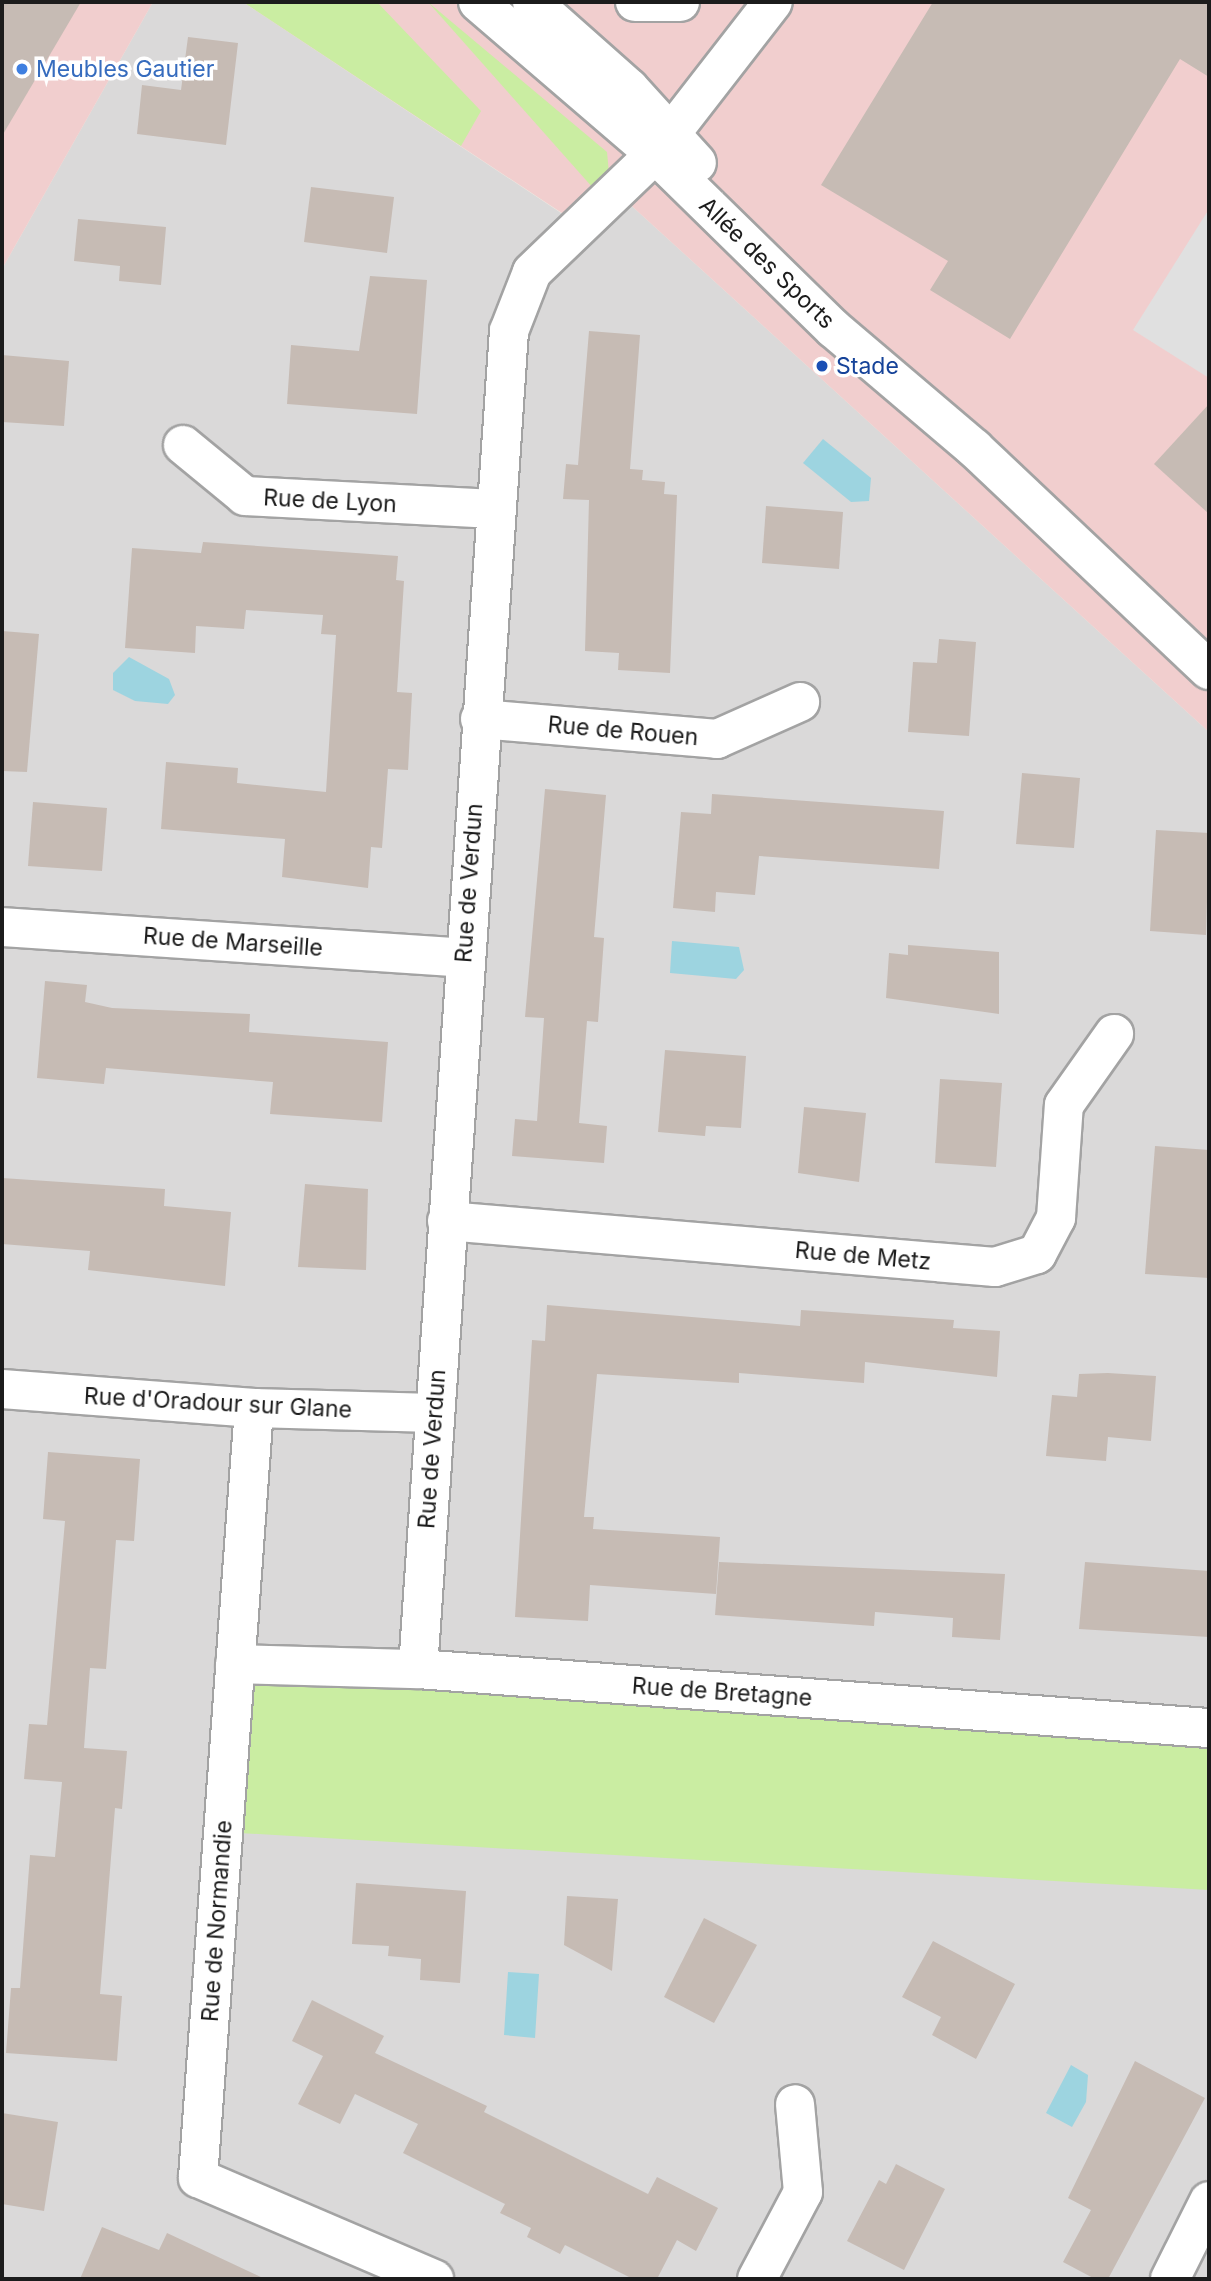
<!DOCTYPE html>
<meta charset="utf-8">
<style>
body{margin:0}
#map{position:relative;width:1211px;height:2281px;overflow:hidden;background:#eee9e1;font-family:Inter,sans-serif}
div>[style]{position:absolute}
.residential>*{inset:0;background:#dad9d9}
.commercial>*{inset:0;background:#f1cece}
.grass>*{inset:0;background:#caeda2}
.parking>*{inset:0;background:#e0e0e0}
.water>*{inset:0;background:#9dd4e0}
.building>*{inset:0;background:#c6bbb4}
.roads{filter:drop-shadow(2px 0 #a3a3a3) drop-shadow(-2px 0 #a3a3a3) drop-shadow(0 2px #a3a3a3) drop-shadow(0 -2px #a3a3a3)}
.minor>*{height:38px;margin:-19px;padding:0 19px;transform-origin:19px;border-radius:19px;background:#fff}
.tertiary>*{height:38px;margin:-19px;padding:0 19px;transform-origin:19px;border-radius:19px;background:#fff}
.dots>*{width:19px;height:19px;translate:-50% -50%;box-sizing:border-box;border:4px solid #fff;border-radius:50%}
span{translate:-50% -50%;white-space:nowrap;text-align:center;line-height:1.15;-webkit-text-stroke:7px #fff;paint-order:stroke}
.shop-label{font-size:23px;color:#366cbe}
.left{translate:0 -50%;text-align:left}
.street-label{font-size:23px;color:#1c1c1c}
.transit-label{font-size:23px;color:#164399}
.frame{position:absolute;inset:0;border:4px solid #1c1c1c;pointer-events:none}
</style>
<div id="map">
<div class="residential">
<div style="clip-path:polygon(153px 2px,243px 2px,573px 221px,612px 188px,1209px 732px,1209px 2279px,2px 2279px,2px 269px)"></div>
</div>
<div class="commercial">
<div style="clip-path:polygon(2px 2px,153px 2px,2px 269px)"></div>
<div style="clip-path:polygon(243px 2px,1209px 2px,1209px 732px,612px 188px,574px 221px)"></div>
</div>
<div class="grass">
<div style="clip-path:polygon(243px 2px,377px 2px,481px 111px,461px 146px)"></div>
<div style="clip-path:polygon(428px 2px,607px 152px,609px 173px,593px 188px)"></div>
<div style="clip-path:polygon(235px 1664px,1209px 1729px,1209px 1890px,223px 1832px)"></div>
</div>
<div class="parking">
<div style="clip-path:polygon(1209px 209px,1209px 378px,1133px 330px)"></div>
</div>
<div class="water">
<div style="clip-path:polygon(823px 439px,871px 478px,869px 501px,851px 502px,803px 463px)"></div>
<div style="clip-path:polygon(129px 657px,169px 679px,175px 695px,168px 704px,135px 701px,113px 690px,113px 673px)"></div>
<div style="clip-path:polygon(672px 941px,739px 947px,744px 970px,736px 979px,670px 973px)"></div>
<div style="clip-path:polygon(508px 1972px,539px 1974px,535px 2038px,504px 2035px)"></div>
<div style="clip-path:polygon(1071px 2065px,1088px 2075px,1086px 2102px,1072px 2127px,1046px 2113px)"></div>
</div>
<div class="building">
<div style="clip-path:polygon(2px 2px,81px 2px,2px 136px)"></div>
<div style="clip-path:polygon(933px 2px,1209px 2px,1209px 77px,1180px 59px,1010px 339px,930px 290px,948px 261px,821px 185px)"></div>
<div style="clip-path:polygon(188px 37px,238px 43px,226px 145px,137px 134px,142px 85px,181px 90px)"></div>
<div style="clip-path:polygon(311px 187px,394px 197px,387px 253px,304px 242px)"></div>
<div style="clip-path:polygon(78px 219px,166px 227px,161px 285px,119px 281px,120px 266px,74px 261px)"></div>
<div style="clip-path:polygon(370px 276px,427px 280px,417px 414px,287px 404px,291px 345px,359px 351px)"></div>
<div style="clip-path:polygon(589px 331px,640px 335px,630px 469px,643px 470px,642px 480px,665px 482px,664px 494px,677px 495px,670px 673px,618px 670px,619px 653px,585px 651px,589px 500px,563px 499px,566px 464px,578px 465px)"></div>
<div style="clip-path:polygon(2px 355px,69px 361px,64px 426px,2px 422px)"></div>
<div style="clip-path:polygon(1209px 404px,1209px 514px,1154px 464px)"></div>
<div style="clip-path:polygon(766px 506px,843px 512px,839px 569px,762px 563px)"></div>
<div style="clip-path:polygon(203px 542px,398px 556px,396px 580px,404px 581px,397px 692px,412px 693px,408px 770px,388px 769px,382px 848px,371px 847px,368px 888px,282px 877px,285px 839px,161px 829px,166px 762px,238px 768px,237px 783px,326px 792px,336px 635px,321px 634px,323px 615px,246px 610px,244px 629px,196px 626px,195px 653px,125px 648px,132px 548px,201px 553px)"></div>
<div style="clip-path:polygon(2px 631px,39px 634px,27px 772px,2px 771px)"></div>
<div style="clip-path:polygon(939px 639px,976px 642px,969px 736px,908px 732px,913px 662px,937px 663px)"></div>
<div style="clip-path:polygon(1022px 773px,1080px 778px,1074px 848px,1016px 844px)"></div>
<div style="clip-path:polygon(545px 789px,606px 795px,594px 937px,604px 938px,598px 1022px,587px 1021px,579px 1123px,607px 1126px,604px 1163px,512px 1156px,515px 1119px,537px 1121px,544px 1018px,525px 1017px)"></div>
<div style="clip-path:polygon(712px 794px,944px 811px,939px 869px,759px 856px,755px 895px,716px 892px,715px 912px,673px 908px,681px 812px,711px 814px)"></div>
<div style="clip-path:polygon(33px 802px,107px 808px,102px 871px,28px 866px)"></div>
<div style="clip-path:polygon(1156px 830px,1209px 833px,1206px 935px,1150px 931px)"></div>
<div style="clip-path:polygon(908px 945px,999px 952px,999px 1014px,886px 998px,889px 953px,908px 955px)"></div>
<div style="clip-path:polygon(45px 981px,87px 985px,85px 1002px,112px 1008px,250px 1014px,249px 1032px,388px 1042px,382px 1122px,270px 1114px,273px 1082px,106px 1068px,104px 1084px,37px 1078px)"></div>
<div style="clip-path:polygon(665px 1050px,746px 1056px,741px 1128px,706px 1126px,705px 1136px,658px 1132px)"></div>
<div style="clip-path:polygon(940px 1079px,1002px 1083px,996px 1167px,935px 1163px)"></div>
<div style="clip-path:polygon(804px 1107px,866px 1113px,859px 1182px,798px 1173px)"></div>
<div style="clip-path:polygon(1155px 1146px,1209px 1150px,1209px 1278px,1145px 1274px)"></div>
<div style="clip-path:polygon(2px 1178px,165px 1189px,164px 1206px,231px 1212px,225px 1286px,88px 1270px,90px 1251px,2px 1244px)"></div>
<div style="clip-path:polygon(305px 1184px,368px 1189px,366px 1270px,298px 1267px)"></div>
<div style="clip-path:polygon(547px 1305px,800px 1326px,801px 1310px,954px 1320px,953px 1328px,1000px 1331px,997px 1377px,865px 1362px,864px 1383px,739px 1373px,739px 1383px,597px 1374px,584px 1517px,594px 1517px,593px 1529px,720px 1537px,716px 1594px,590px 1585px,588px 1621px,515px 1617px,532px 1340px,545px 1341px)"></div>
<div style="clip-path:polygon(1108px 1373px,1156px 1376px,1151px 1441px,1108px 1437px,1106px 1461px,1046px 1456px,1052px 1395px,1077px 1397px,1079px 1374px)"></div>
<div style="clip-path:polygon(48px 1452px,140px 1459px,134px 1541px,116px 1540px,106px 1669px,90px 1668px,84px 1748px,127px 1751px,122px 1809px,115px 1808px,100px 1994px,122px 1996px,117px 2061px,6px 2053px,11px 1988px,20px 1988px,30px 1855px,55px 1857px,62px 1782px,24px 1779px,29px 1724px,47px 1725px,65px 1521px,43px 1519px)"></div>
<div style="clip-path:polygon(719px 1562px,1005px 1574px,1000px 1640px,952px 1637px,953px 1618px,875px 1612px,874px 1626px,715px 1615px)"></div>
<div style="clip-path:polygon(1085px 1562px,1209px 1571px,1209px 1637px,1079px 1629px)"></div>
<div style="clip-path:polygon(356px 1883px,466px 1891px,460px 1983px,420px 1980px,421px 1959px,388px 1956px,389px 1946px,352px 1944px)"></div>
<div style="clip-path:polygon(567px 1896px,618px 1899px,612px 1971px,564px 1945px)"></div>
<div style="clip-path:polygon(704px 1918px,757px 1945px,714px 2023px,664px 1997px)"></div>
<div style="clip-path:polygon(933px 1941px,1015px 1984px,976px 2059px,932px 2035px,941px 2017px,902px 1997px)"></div>
<div style="clip-path:polygon(312px 2000px,384px 2036px,375px 2053px,487px 2106px,484px 2112px,648px 2194px,657px 2177px,718px 2208px,696px 2251px,677px 2240px,657px 2279px,633px 2279px,565px 2245px,560px 2254px,527px 2237px,531px 2228px,500px 2213px,505px 2204px,403px 2153px,418px 2124px,355px 2094px,340px 2124px,298px 2104px,323px 2056px,292px 2041px)"></div>
<div style="clip-path:polygon(1135px 2061px,1205px 2098px,1108px 2279px,1095px 2279px,1063px 2262px,1091px 2210px,1068px 2198px)"></div>
<div style="clip-path:polygon(2px 2113px,58px 2122px,44px 2211px,2px 2204px)"></div>
<div style="clip-path:polygon(896px 2164px,945px 2189px,904px 2270px,847px 2241px,879px 2180px,886px 2184px)"></div>
<div style="clip-path:polygon(102px 2227px,159px 2250px,167px 2233px,265px 2279px,80px 2279px)"></div>
</div>
<div class="roads">
<div class="minor">
<div style="left:183px;top:445px;width:80px;rotate:39.4deg"></div>
<div style="left:245px;top:496px;width:250px;rotate:3deg"></div>
<div style="left:480px;top:719px;width:238px;rotate:4.8deg"></div>
<div style="left:717px;top:739px;width:91px;rotate:-24deg"></div>
<div style="left:2px;top:927px;width:463px;rotate:3.8deg"></div>
<div style="left:447px;top:1221px;width:550px;rotate:4.8deg"></div>
<div style="left:995px;top:1267px;width:44px;rotate:-17.2deg"></div>
<div style="left:1037px;top:1254px;width:41px;rotate:-62.2deg"></div>
<div style="left:1056px;top:1218px;width:113px;rotate:-86deg"></div>
<div style="left:1064px;top:1105px;width:87px;rotate:-54.8deg"></div>
<div style="left:2px;top:1389px;width:253px;rotate:4.3deg"></div>
<div style="left:254px;top:1408px;width:180px;rotate:1.6deg"></div>
<div style="left:254px;top:1408px;width:772px;rotate:94.16deg"></div>
<div style="left:198px;top:2178px;width:257px;rotate:23.2deg"></div>
<div style="left:235px;top:1664px;width:183px;rotate:1.6deg"></div>
<div style="left:418px;top:1669px;width:793px;rotate:4.27deg"></div>
<div style="left:418px;top:1669px;width:1341px;rotate:-86.11deg"></div>
<div style="left:509px;top:331px;width:63px;rotate:-68.7deg"></div>
<div style="left:532px;top:272px;width:170px;rotate:-43.8deg"></div>
<div style="left:757px;top:2279px;width:98px;rotate:-62.1deg"></div>
<div style="left:803px;top:2192px;width:88px;rotate:-95.2deg"></div>
<div style="left:1170px;top:2279px;width:87px;rotate:-63.4deg"></div>
</div>
<div class="tertiary">
<div style="left:478px;top:2px;width:233px;rotate:40.7deg"></div>
<div style="left:655px;top:154px;width:250px;rotate:44.4deg"></div>
<div style="left:834px;top:329px;width:184px;rotate:40.4deg"></div>
<div style="left:974px;top:448px;width:323px;rotate:43.4deg"></div>
<div style="left:532px;top:2px;width:130px;rotate:41.6deg"></div>
<div style="left:629px;top:88px;width:101px;rotate:47.8deg"></div>
<div style="left:635px;top:2px;width:45px"></div>
<div style="left:655px;top:154px;width:192px;rotate:-52.2deg"></div>
</div>
</div>
<div class="dots">
<div style="left:22px;top:69px;background:#3f7fe0"></div>
<div style="left:822px;top:366px;background:#1a4fb4"></div>
</div>
<div class="shop-label">
<span class="left" style="left:36px;top:69px">Meubles Gautier</span>
</div>
<div class="street-label">
<span style="left:767px;top:263px;rotate:44deg">Allée des Sports</span>
<span style="left:330px;top:501px;rotate:3deg">Rue de Lyon</span>
<span style="left:623px;top:731px;rotate:5deg">Rue de Rouen</span>
<span style="left:469px;top:883px;rotate:-86deg">Rue de Verdun</span>
<span style="left:233px;top:942px;rotate:4deg">Rue de Marseille</span>
<span style="left:863px;top:1256px;rotate:5deg">Rue de Metz</span>
<span style="left:218px;top:1403px;rotate:3deg">Rue d'Oradour sur Glane</span>
<span style="left:432px;top:1449px;rotate:-86deg">Rue de Verdun</span>
<span style="left:722px;top:1692px;rotate:4deg">Rue de Bretagne</span>
<span style="left:217px;top:1921px;rotate:-86deg">Rue de Normandie</span>
</div>
<div class="transit-label">
<span class="left" style="left:836px;top:366px">Stade</span>
</div>
<div class="frame"></div>
</div>
